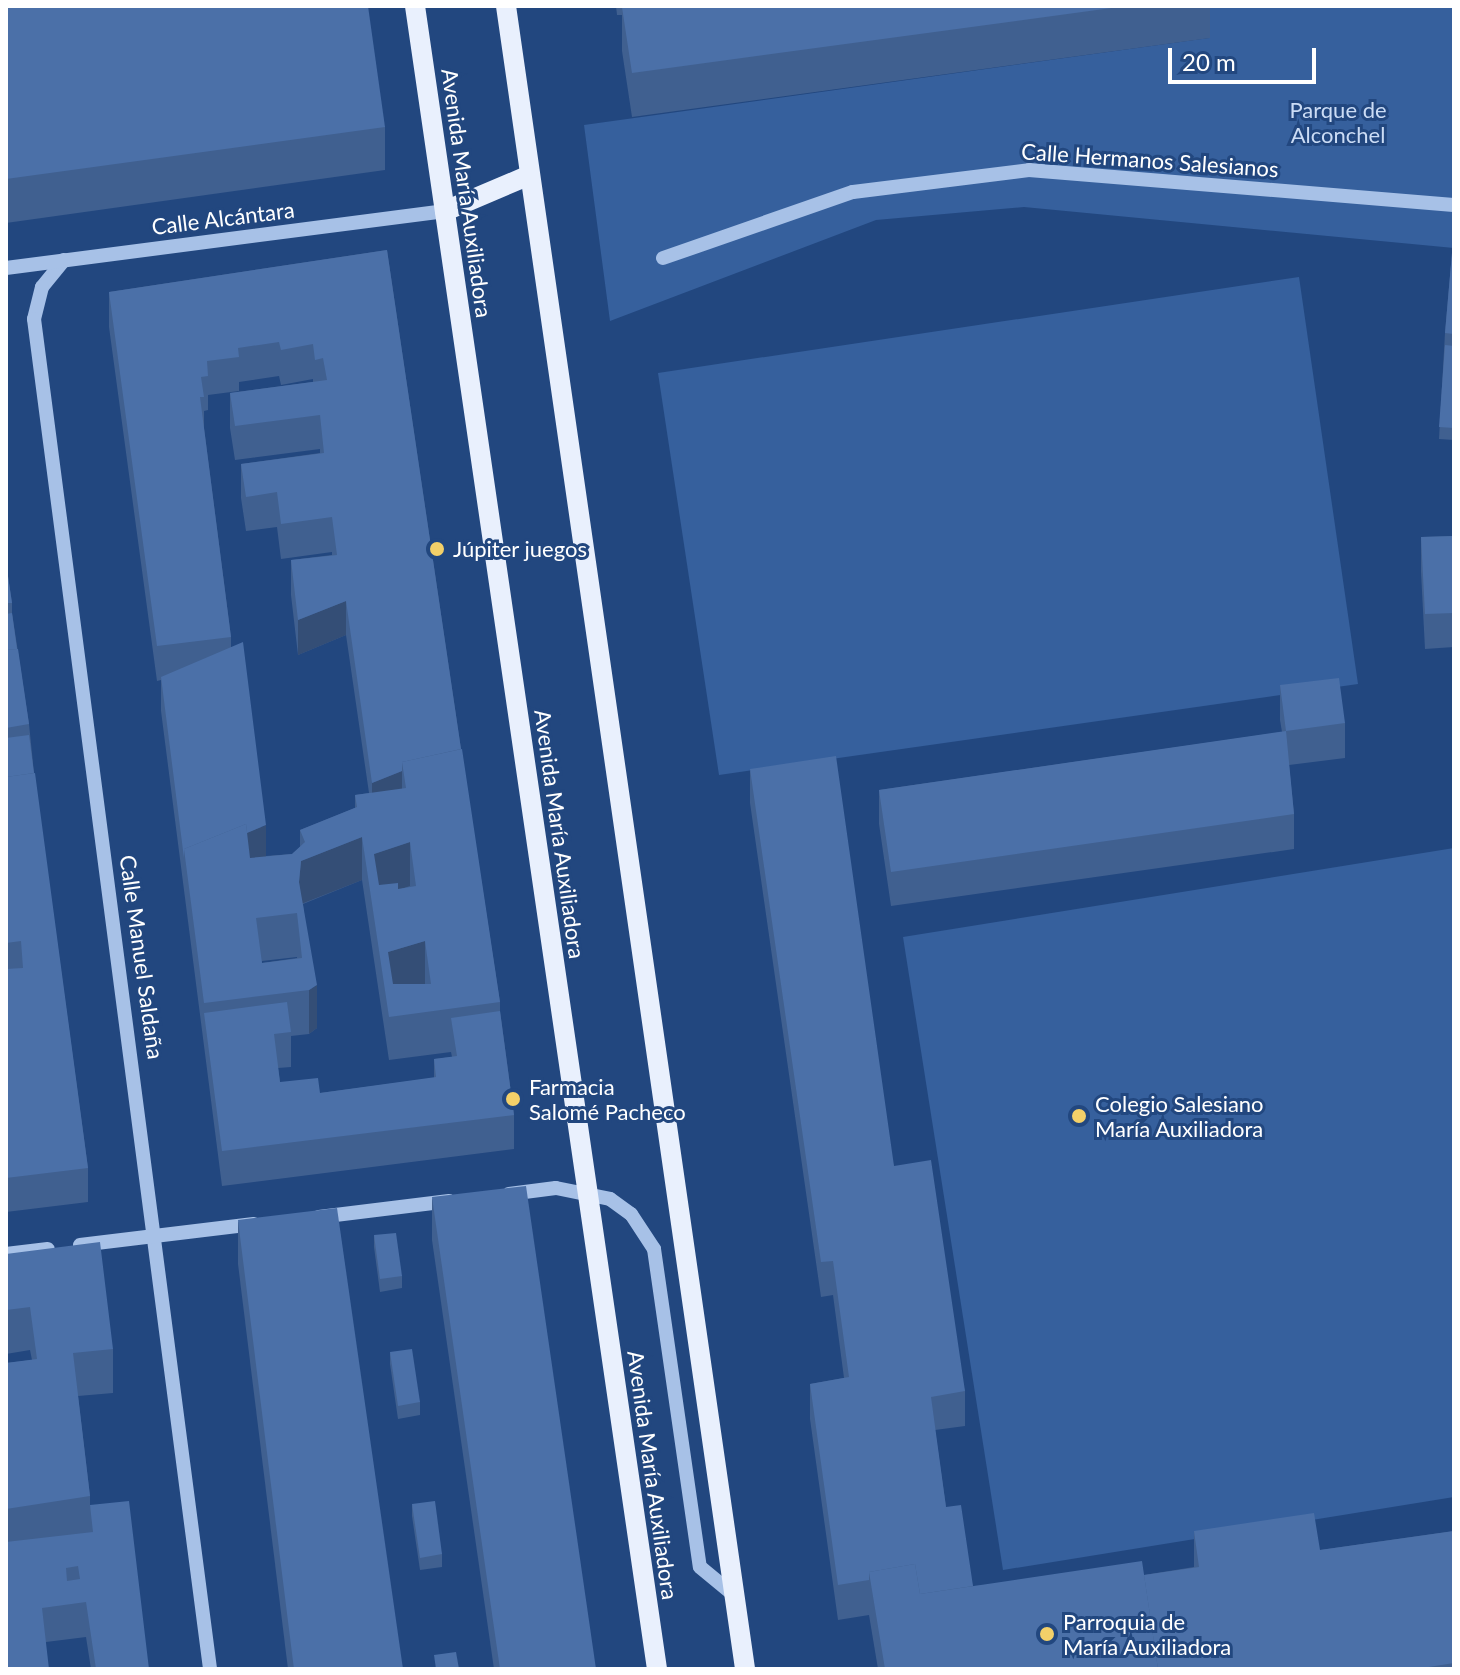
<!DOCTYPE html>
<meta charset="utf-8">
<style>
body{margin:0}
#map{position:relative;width:1460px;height:1675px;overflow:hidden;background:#22477f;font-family:Lato,sans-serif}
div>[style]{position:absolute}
.green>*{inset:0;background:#36609d}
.minor>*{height:14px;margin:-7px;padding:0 7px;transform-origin:7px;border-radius:7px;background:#a7c1e7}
.major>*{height:20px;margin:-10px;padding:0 10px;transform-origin:10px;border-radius:10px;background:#e9f0fd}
.wall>*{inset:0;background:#406090}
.shaded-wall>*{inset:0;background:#344e76}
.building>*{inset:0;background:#4b70a8}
.dots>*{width:22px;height:22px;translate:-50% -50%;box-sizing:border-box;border:4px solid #22477f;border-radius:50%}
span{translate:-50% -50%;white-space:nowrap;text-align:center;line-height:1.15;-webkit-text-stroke:6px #22477f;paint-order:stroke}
.park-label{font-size:22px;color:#cbdcf5}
.street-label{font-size:22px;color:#fff}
.poi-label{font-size:22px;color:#fff}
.left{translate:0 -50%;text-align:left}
.frame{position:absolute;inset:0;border:8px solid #fff;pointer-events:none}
.scale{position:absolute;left:1168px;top:48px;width:148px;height:36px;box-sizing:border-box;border:4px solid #fff;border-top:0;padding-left:10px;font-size:24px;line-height:28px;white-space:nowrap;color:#fff;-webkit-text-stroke:6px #22477f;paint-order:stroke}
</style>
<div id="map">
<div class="green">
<div style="clip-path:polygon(1206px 6px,1454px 6px,1454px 248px,1024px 207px,876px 220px,610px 321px,584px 125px,1209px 38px)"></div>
<div style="clip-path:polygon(1299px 277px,1358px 684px,719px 775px,658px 373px)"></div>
<div style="clip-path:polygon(1454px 848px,1454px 1497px,1003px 1570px,903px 937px)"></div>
</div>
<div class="minor">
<div style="left:663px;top:258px;width:201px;rotate:-19.2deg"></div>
<div style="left:853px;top:192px;width:177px;rotate:-7.1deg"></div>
<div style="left:1029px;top:170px;width:426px;rotate:4.7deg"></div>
<div style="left:64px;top:260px;width:35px;rotate:129deg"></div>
<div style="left:42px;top:287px;width:33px;rotate:104deg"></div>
<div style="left:34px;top:319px;width:1361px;rotate:82.57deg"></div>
<div style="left:6px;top:268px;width:443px;rotate:-7.4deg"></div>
<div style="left:509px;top:1194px;width:47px;rotate:-7.3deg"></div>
<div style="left:556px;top:1188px;width:55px;rotate:11.5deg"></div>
<div style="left:610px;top:1199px;width:26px;rotate:36deg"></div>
<div style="left:631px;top:1214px;width:42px;rotate:56.7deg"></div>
<div style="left:654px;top:1249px;width:321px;rotate:81.8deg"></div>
<div style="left:700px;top:1567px;width:44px;rotate:39.5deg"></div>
<div style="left:319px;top:1217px;width:131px;rotate:-7deg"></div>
<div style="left:80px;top:1245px;width:175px;rotate:-6.9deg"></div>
<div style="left:6px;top:1254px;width:42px;rotate:-6.8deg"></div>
</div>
<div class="major">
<div style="left:415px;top:6px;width:1681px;rotate:81.72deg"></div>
<div style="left:506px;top:6px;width:1680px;rotate:81.82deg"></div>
<div style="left:445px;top:211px;width:92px;rotate:-23deg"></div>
</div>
<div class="wall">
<div style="clip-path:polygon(6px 6px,385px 127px,385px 170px,6px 223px)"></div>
<div style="clip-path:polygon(616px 6px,1210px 6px,1210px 38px,632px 117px,622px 51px,622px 15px,617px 15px)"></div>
<div style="clip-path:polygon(1454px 230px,1454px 440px,1439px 439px,1445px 333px)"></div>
<div style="clip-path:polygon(evenodd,387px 250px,461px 749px,500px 1002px,500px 1011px,514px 1115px,514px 1149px,222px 1186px,161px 711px,161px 680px,157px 681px,109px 327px,109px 292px,387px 250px,279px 376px,281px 385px,313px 379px,313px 382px,230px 393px,230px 428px,235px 460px,320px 449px,320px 453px,241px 464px,241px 498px,246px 531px,277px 527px,281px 559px,332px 552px,332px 555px,291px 560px,291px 595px,298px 655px,346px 635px,369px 793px,355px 795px,355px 808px,300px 830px,300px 847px,292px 854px,266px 856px,231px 647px,231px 637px,204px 428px,204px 411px,208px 410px,208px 395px,239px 391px,239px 382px,279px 376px,387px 250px,362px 880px,389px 1060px,451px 1052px,452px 1057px,434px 1059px,434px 1078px,320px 1093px,280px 1082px,278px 1068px,291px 1067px,291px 1036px,309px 1034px,317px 1028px,303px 904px,362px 880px,387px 250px,297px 957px,297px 958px,262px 963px,262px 961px,297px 957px)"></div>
<div style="clip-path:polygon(1454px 536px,1454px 647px,1425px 649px,1421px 572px,1421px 537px)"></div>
<div style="clip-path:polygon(6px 563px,12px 603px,12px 613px,29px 724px,34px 773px,88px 1168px,88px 1202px,6px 1212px)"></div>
<div style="clip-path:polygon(1280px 685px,1345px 723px,1345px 758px,1289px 765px,1294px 814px,1294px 849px,891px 906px,879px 824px,879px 790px,1282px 732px,1280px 720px)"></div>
<div style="clip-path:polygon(750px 769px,894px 1166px,965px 1391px,965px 1426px,935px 1430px,946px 1507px,973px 1586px,1144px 1575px,1194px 1567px,1194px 1531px,1320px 1550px,1454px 1531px,1454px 1669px,878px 1669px,869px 1615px,838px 1620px,810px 1419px,810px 1384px,844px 1378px,833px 1295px,821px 1297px,750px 803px)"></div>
<div style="clip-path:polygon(432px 1197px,596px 1669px,494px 1669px,432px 1240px)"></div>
<div style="clip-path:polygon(238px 1220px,403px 1669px,288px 1669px,238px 1264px)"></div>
<div style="clip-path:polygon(374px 1235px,402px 1276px,402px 1288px,380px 1292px,374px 1247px)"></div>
<div style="clip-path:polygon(6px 1254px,113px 1349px,113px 1393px,78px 1396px,90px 1496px,90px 1532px,90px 1505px,149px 1669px,91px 1669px,86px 1637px,46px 1642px,6px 1669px,6px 1363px,32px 1360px,30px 1350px,6px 1354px)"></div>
<div style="clip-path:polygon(390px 1352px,420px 1402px,420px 1415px,398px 1419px,390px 1364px)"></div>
<div style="clip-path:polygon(412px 1504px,442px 1554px,442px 1567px,420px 1570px,412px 1516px)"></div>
</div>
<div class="shaded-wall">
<div style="clip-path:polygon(346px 601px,346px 635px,298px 655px,298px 620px)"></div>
<div style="clip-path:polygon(402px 771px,402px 806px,372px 818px,372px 783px)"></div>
<div style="clip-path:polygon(266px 825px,266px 860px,185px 858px)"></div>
<div style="clip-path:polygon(362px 837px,362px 880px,301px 904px,299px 882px,301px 861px)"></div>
<div style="clip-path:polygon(410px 842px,410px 886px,374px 898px,374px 854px)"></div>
<div style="clip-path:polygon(425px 941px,425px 984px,388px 996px,388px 952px)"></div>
<div style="clip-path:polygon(317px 985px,317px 1028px,309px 1034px,309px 990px)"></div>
</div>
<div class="building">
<div style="clip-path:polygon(6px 6px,368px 6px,385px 127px,6px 179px)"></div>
<div style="clip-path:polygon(631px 6px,1126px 6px,632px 73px,622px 7px)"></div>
<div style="clip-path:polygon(1454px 230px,1454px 334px,1445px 333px)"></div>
<div style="clip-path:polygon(387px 250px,461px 749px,402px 762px,402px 771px,372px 783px,346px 601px,298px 620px,291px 560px,337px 555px,332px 517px,281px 524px,277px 492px,246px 497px,241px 464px,324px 453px,320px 415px,235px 426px,230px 393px,327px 380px,323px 358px,315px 360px,313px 344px,281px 350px,279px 342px,238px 348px,239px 357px,207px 361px,208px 376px,201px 377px,204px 397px,200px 397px,231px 637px,157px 646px,109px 292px)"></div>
<div style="clip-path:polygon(1445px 345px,1454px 346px,1454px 428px,1439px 427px)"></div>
<div style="clip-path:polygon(1454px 536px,1454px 613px,1425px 614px,1421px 537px)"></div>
<div style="clip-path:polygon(6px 563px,12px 603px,6px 603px)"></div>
<div style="clip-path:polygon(12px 613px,17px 649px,6px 650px,6px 614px)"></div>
<div style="clip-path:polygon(243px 642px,266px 825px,247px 833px,246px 824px,184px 849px,184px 858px,161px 677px)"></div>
<div style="clip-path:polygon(18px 649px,29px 724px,6px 728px,6px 650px)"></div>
<div style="clip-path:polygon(1339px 678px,1345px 723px,1286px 731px,1294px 814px,891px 872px,879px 790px,1286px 731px,1280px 685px)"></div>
<div style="clip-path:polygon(29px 735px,34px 773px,6px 777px,6px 738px)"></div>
<div style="clip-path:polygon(evenodd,462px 749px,500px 1002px,389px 1017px,362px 837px,301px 861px,299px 882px,317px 985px,309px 990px,204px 1003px,184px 849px,246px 824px,250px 858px,292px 854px,305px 842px,300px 830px,357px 807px,355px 795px,406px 788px,402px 762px,462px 749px,410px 842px,416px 886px,398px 889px,398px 883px,379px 885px,374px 854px,410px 842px,462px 749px,297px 913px,302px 958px,262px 963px,256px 918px,297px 913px,462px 749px,425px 941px,431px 984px,393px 984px,388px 952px,425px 941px)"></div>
<div style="clip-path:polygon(836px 756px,894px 1166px,931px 1160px,965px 1391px,931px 1397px,946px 1507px,961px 1505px,973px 1586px,920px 1594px,915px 1564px,869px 1572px,869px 1580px,838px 1585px,810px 1384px,849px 1377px,833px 1261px,821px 1262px,750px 769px)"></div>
<div style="clip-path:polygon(35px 773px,88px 1168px,6px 1178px,6px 969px,23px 968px,21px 941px,6px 943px,6px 835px,8px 835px,6px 817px,6px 777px)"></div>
<div style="clip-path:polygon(287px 1002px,291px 1032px,274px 1034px,280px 1082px,318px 1078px,320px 1093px,436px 1077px,434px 1059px,457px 1056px,451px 1018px,500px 1011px,514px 1115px,222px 1151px,204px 1013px)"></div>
<div style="clip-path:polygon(526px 1186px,596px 1669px,500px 1669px,432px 1197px)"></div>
<div style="clip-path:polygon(337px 1208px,403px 1669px,294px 1669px,238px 1220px)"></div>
<div style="clip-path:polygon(396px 1233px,402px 1276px,380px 1279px,374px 1235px)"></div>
<div style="clip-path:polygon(100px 1242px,113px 1349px,73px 1353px,90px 1496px,6px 1509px,6px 1363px,37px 1359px,30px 1307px,6px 1310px,6px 1254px)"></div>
<div style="clip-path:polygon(412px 1349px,420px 1402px,398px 1406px,390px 1352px)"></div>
<div style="clip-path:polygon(evenodd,129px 1501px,149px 1669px,96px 1669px,86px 1602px,42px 1608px,49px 1669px,6px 1669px,6px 1542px,93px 1532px,90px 1505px,129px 1501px,78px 1566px,80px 1579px,67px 1581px,66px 1568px,78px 1566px)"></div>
<div style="clip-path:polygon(435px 1501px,442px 1554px,420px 1558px,412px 1504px)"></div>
<div style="clip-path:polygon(1314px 1513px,1320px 1550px,1454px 1531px,1454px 1663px,1416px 1669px,1158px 1669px,1144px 1575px,1199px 1567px,1194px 1531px)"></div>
<div style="clip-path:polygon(1142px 1561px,1158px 1669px,885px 1669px,869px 1572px,915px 1564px,920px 1594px)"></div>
<div style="clip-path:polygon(456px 1652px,459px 1669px,436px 1669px,434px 1655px)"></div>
</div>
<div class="dots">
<div style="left:437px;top:549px;background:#f3d069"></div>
<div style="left:513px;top:1099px;background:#f3d069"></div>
<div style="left:1079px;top:1116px;background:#f3d069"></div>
<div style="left:1047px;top:1634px;background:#f3d069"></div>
</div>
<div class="park-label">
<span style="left:1338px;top:122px">Parque de<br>Alconchel</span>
</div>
<div class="street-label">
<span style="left:1150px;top:160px;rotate:4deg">Calle Hermanos Salesianos</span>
<span style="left:467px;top:193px;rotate:82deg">Avenida María Auxiliadora</span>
<span style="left:223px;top:218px;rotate:-7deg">Calle Alcántara</span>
<span style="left:560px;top:834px;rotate:82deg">Avenida María Auxiliadora</span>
<span style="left:142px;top:957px;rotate:82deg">Calle Manuel Saldaña</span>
<span style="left:653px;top:1475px;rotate:82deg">Avenida María Auxiliadora</span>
</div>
<div class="poi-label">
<span class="left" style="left:453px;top:549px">Júpiter juegos</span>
<span class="left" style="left:529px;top:1099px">Farmacia<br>Salomé Pacheco</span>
<span class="left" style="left:1095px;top:1116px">Colegio Salesiano<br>María Auxiliadora</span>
<span class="left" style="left:1063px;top:1634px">Parroquia de<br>María Auxiliadora</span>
</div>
<div class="frame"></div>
<div class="scale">20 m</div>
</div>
